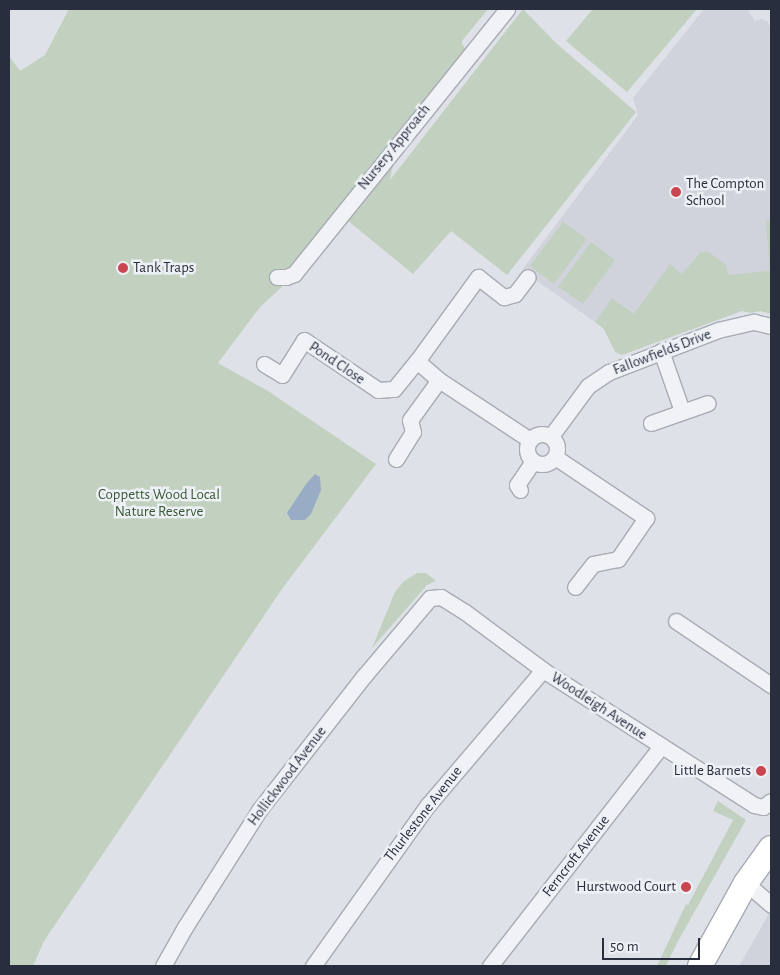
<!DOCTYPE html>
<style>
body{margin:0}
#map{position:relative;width:780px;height:975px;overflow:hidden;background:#dee1e7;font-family:"Alegreya Sans",sans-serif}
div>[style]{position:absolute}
.built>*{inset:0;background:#d0d3dc}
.green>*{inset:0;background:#c2d0bf}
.water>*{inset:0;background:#99acc6}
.roads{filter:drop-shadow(1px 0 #a7abb4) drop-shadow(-1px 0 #a7abb4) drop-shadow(0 1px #a7abb4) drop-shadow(0 -1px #a7abb4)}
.minor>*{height:15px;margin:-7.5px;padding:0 7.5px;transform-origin:7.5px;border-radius:7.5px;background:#f0f2f5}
.minor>.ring{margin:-7.5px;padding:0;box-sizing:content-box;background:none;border:15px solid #f0f2f5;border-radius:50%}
.primary>*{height:24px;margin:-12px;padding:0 12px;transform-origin:12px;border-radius:12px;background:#fff}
.dots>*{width:14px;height:14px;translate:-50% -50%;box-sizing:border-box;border:2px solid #edf0f5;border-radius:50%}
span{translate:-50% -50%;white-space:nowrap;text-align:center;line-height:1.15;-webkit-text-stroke:5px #edf0f5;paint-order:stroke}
.street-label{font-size:15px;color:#282e3d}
.poi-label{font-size:15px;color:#282e3d}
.left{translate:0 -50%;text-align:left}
.right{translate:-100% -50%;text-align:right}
.park-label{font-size:15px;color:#395835}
.frame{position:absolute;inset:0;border:10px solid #282e3d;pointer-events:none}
.scale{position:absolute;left:602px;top:938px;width:98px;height:22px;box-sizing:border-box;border:2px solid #282e3d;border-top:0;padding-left:6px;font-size:15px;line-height:18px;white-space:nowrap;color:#282e3d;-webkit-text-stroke:4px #edf0f5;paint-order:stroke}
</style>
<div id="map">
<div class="built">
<div style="clip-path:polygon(704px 9px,747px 9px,755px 21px,761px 19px,767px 21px,771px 29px,771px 291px,627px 345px,522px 270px,638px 115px,633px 98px)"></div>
<div style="clip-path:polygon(771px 910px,771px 966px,739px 966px)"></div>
</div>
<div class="green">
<div style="clip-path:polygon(69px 9px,488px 9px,462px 41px,462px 44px,469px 54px,294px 268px,280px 269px,282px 287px,260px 307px,218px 363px,268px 391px,376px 464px,282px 589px,44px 941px,33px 966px,9px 966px,9px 56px,20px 71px,45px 55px)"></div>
<div style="clip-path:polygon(523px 9px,556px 43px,636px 112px,507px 275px,451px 231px,413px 274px,347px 220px,394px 159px,390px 180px)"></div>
<div style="clip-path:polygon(593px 9px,697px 9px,627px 92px,566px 41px)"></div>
<div style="clip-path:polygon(769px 220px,771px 223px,771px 314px,760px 311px,751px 313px,742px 311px,622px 355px,615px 352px,604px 329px,595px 322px,612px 298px,634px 314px,670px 264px,682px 274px,701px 252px,709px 252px,726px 265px,728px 275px,770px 271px,766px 221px)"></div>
<div style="clip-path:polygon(563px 222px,587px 239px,554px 284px,530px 266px)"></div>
<div style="clip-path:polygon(591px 242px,615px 260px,583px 304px,558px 287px)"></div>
<div style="clip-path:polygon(417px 573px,426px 573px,436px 581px,427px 585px,372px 648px,395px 592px,403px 582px)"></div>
<div style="clip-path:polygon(718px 801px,746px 820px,677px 943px,666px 966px,657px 966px,686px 904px,688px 905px,733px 820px,713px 811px)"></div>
</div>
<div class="water">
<div style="clip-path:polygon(315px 474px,320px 477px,321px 490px,311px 514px,305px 520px,291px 520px,287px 513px,306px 484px)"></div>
</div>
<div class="roads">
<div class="minor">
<div style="left:277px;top:277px;width:9px"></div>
<div style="left:286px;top:277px;width:9px;rotate:-21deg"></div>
<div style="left:294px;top:274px;width:340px;rotate:-51.2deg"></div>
<div style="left:661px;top:351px;width:64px;rotate:70.7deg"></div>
<div style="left:417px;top:361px;width:29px;rotate:41deg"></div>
<div style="left:439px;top:380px;width:109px;rotate:33.4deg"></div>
<div style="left:264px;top:364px;width:21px;rotate:31deg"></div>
<div style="left:282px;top:375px;width:41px;rotate:-57.8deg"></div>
<div style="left:304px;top:340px;width:89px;rotate:34deg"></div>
<div style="left:378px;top:390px;width:16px;rotate:-4deg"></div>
<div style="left:394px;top:389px;width:36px;rotate:-51deg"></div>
<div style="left:417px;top:361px;width:104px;rotate:-54deg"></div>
<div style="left:478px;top:277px;width:33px;rotate:38deg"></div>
<div style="left:504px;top:297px;width:11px;rotate:-15deg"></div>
<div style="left:515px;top:294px;width:21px;rotate:-53deg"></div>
<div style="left:651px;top:423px;width:60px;rotate:-19.3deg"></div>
<div class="ring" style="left:527px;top:434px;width:15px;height:15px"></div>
<div style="left:551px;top:436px;width:62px;rotate:-53.5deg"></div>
<div style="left:588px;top:386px;width:25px;rotate:-34deg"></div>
<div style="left:609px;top:372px;width:117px;rotate:-21.1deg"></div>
<div style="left:718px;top:330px;width:37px;rotate:-13deg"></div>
<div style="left:754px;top:322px;width:17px;rotate:13deg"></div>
<div style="left:555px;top:457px;width:110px;rotate:33.8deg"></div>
<div style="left:646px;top:518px;width:50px;rotate:124.3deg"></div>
<div style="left:618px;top:559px;width:25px;rotate:169deg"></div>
<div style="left:593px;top:564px;width:29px;rotate:128deg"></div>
<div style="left:396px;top:459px;width:32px;rotate:-58deg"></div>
<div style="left:413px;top:432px;width:12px;rotate:-104deg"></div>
<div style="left:410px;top:420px;width:49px;rotate:-54.1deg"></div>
<div style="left:520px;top:490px;width:6px;rotate:-121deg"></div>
<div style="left:517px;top:485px;width:29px;rotate:-56deg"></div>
<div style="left:676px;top:621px;width:115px;rotate:34deg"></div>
<div style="left:746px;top:883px;width:33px;rotate:41deg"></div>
<div style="left:163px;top:966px;width:45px;rotate:-60.6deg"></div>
<div style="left:185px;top:927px;width:140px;rotate:-57.6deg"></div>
<div style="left:260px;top:809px;width:169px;rotate:-52deg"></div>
<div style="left:364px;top:676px;width:102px;rotate:-49.8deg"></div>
<div style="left:430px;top:598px;width:11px;rotate:-5deg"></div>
<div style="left:441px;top:597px;width:28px;rotate:32deg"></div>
<div style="left:465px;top:612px;width:97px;rotate:36.6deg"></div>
<div style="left:543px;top:670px;width:250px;rotate:32.6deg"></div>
<div style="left:754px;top:805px;width:9px;rotate:13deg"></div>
<div style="left:763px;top:807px;width:10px;rotate:-37deg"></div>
<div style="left:313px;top:966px;width:198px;rotate:-54.5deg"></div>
<div style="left:428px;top:805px;width:177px;rotate:-49.6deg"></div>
<div style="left:490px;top:966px;width:279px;rotate:-52.1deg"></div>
</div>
<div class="primary">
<div style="left:700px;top:966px;width:95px;rotate:-61deg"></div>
<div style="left:746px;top:883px;width:43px;rotate:-54.5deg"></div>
</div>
</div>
<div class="dots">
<div style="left:676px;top:192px;background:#c94650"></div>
<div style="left:123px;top:268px;background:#c94650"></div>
<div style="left:761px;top:771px;background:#c94650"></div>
<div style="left:686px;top:887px;background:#c94650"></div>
</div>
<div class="street-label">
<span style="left:394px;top:147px;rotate:-51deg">Nursery Approach</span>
<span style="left:662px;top:352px;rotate:-21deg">Fallowfields Drive</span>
<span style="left:337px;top:363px;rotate:34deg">Pond Close</span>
<span style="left:599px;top:706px;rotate:33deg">Woodleigh Avenue</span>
<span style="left:287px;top:776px;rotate:-53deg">Hollickwood Avenue</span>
<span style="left:423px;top:814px;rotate:-52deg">Thurlestone Avenue</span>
<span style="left:576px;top:856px;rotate:-52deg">Ferncroft Avenue</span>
</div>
<div class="poi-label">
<span class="left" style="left:686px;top:192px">The Compton<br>School</span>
<span class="left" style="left:133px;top:268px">Tank Traps</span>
<span class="right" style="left:751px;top:771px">Little Barnets</span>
<span class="right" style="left:676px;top:887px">Hurstwood Court</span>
</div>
<div class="park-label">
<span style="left:159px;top:503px">Coppetts Wood Local<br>Nature Reserve</span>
</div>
<div class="frame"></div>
<div class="scale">50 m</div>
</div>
